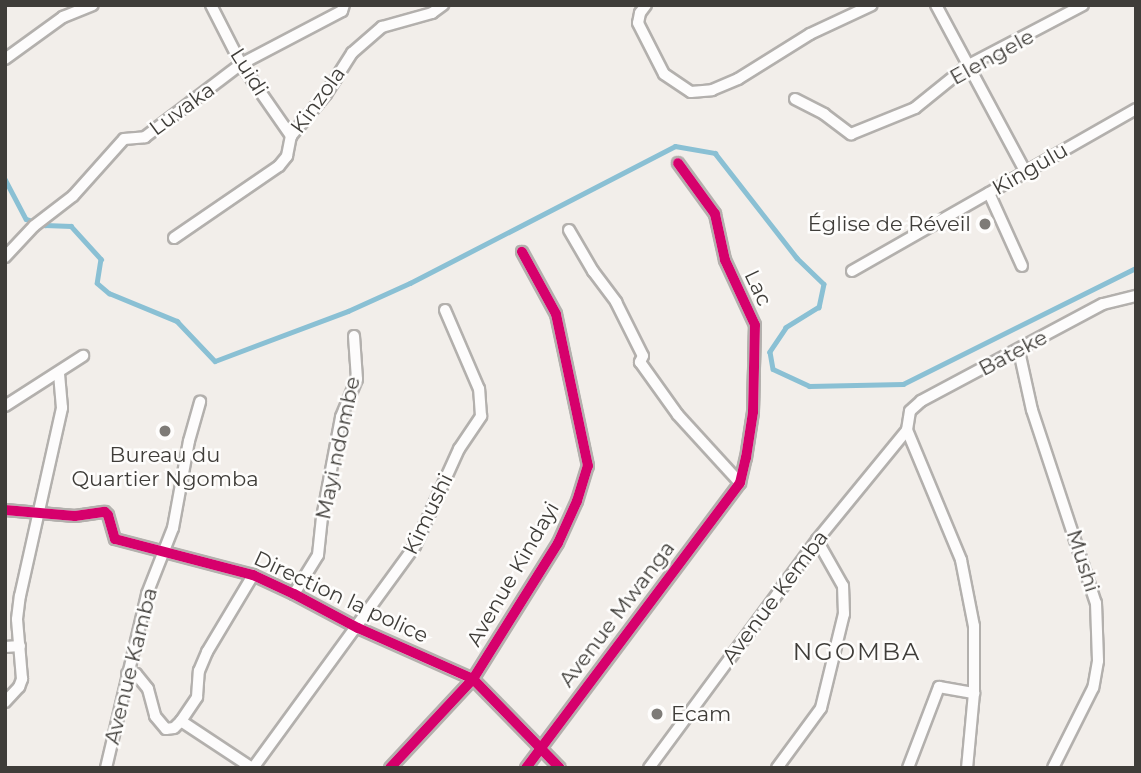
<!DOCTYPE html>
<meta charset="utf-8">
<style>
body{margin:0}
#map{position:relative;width:1141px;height:773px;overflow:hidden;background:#f2eeea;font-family:Montserrat,sans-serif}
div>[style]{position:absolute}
.stream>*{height:4.5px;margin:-2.25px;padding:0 2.25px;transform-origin:2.25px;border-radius:2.25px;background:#8ac0d4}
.roads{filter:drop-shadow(2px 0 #b3b0ad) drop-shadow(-2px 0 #b3b0ad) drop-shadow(0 2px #b3b0ad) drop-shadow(0 -2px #b3b0ad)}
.minor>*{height:10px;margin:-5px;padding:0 5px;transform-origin:5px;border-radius:5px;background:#fdfcfc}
.cycleway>*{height:10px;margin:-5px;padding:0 5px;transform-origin:5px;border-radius:5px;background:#d6006c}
.dots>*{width:19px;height:19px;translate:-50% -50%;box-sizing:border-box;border:4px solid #fefdfc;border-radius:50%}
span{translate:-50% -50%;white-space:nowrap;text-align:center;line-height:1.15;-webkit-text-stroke:5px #fefdfc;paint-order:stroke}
.street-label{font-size:21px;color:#3f3d39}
.poi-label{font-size:21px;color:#3f3d39}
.right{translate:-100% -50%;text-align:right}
.left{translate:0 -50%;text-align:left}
.quarter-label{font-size:24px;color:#3f3d39;letter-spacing:2px}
.frame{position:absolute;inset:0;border:7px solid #3f3d39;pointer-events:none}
</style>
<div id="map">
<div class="stream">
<div style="left:5px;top:179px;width:45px;rotate:62.3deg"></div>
<div style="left:26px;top:219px;width:20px;rotate:18deg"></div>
<div style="left:45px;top:225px;width:26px;rotate:2deg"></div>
<div style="left:71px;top:226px;width:45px;rotate:47.7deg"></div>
<div style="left:101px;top:259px;width:24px;rotate:99deg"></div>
<div style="left:97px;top:283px;width:16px;rotate:40deg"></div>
<div style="left:109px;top:293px;width:74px;rotate:22.4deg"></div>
<div style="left:177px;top:321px;width:55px;rotate:46.5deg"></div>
<div style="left:215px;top:361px;width:142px;rotate:-20.6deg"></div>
<div style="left:348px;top:311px;width:68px;rotate:-24.3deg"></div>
<div style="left:410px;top:283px;width:298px;rotate:-27.3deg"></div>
<div style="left:675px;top:146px;width:41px;rotate:9.9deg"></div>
<div style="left:715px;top:153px;width:133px;rotate:52deg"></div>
<div style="left:797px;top:258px;width:37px;rotate:44deg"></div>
<div style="left:824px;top:284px;width:24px;rotate:102deg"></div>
<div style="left:819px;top:307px;width:39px;rotate:148deg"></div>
<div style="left:786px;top:328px;width:29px;rotate:124deg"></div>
<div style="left:770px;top:352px;width:17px;rotate:80deg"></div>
<div style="left:773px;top:369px;width:40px;rotate:25deg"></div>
<div style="left:809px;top:386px;width:94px;rotate:-1.2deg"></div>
<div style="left:903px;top:384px;width:260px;rotate:-26.5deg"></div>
</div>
<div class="roads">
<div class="minor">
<div style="left:211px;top:5px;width:66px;rotate:63deg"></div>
<div style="left:241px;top:64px;width:88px;rotate:55.2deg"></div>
<div style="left:646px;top:5px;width:10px;rotate:127deg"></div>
<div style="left:640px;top:13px;width:10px;rotate:101deg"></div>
<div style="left:638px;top:23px;width:57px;rotate:63deg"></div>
<div style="left:664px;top:74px;width:32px;rotate:34deg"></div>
<div style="left:691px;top:92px;width:21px;rotate:-5deg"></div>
<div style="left:712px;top:90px;width:28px;rotate:-23deg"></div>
<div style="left:738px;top:79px;width:85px;rotate:-32deg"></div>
<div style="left:810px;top:34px;width:68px;rotate:-25.1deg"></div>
<div style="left:936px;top:5px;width:188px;rotate:61.8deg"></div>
<div style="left:5px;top:59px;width:72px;rotate:-35.9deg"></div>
<div style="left:63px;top:17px;width:32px;rotate:-22deg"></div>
<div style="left:795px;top:99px;width:33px;rotate:27deg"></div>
<div style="left:824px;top:114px;width:34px;rotate:37deg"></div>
<div style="left:851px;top:134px;width:69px;rotate:-22.1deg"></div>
<div style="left:915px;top:108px;width:67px;rotate:-38.9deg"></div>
<div style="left:967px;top:66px;width:131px;rotate:-27.7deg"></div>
<div style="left:989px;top:193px;width:80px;rotate:65.7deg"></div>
<div style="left:569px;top:230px;width:48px;rotate:59.7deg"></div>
<div style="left:593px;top:271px;width:39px;rotate:53deg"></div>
<div style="left:616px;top:302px;width:60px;rotate:63.4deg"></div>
<div style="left:643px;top:356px;width:7px;rotate:117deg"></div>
<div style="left:640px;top:362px;width:65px;rotate:54.4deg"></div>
<div style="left:678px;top:415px;width:92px;rotate:47.6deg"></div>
<div style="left:174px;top:238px;width:127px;rotate:-34.4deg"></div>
<div style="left:279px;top:166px;width:13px;rotate:-51deg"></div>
<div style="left:287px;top:156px;width:20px;rotate:-79deg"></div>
<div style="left:291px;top:136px;width:55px;rotate:-50.2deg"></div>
<div style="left:326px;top:94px;width:49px;rotate:-57.6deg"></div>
<div style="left:352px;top:53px;width:40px;rotate:-41deg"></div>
<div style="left:382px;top:27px;width:52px;rotate:-15.6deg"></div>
<div style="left:432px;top:13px;width:14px;rotate:-36deg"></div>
<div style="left:5px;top:257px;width:42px;rotate:-46.9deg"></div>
<div style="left:34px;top:226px;width:49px;rotate:-37.6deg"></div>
<div style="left:73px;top:196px;width:76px;rotate:-48.2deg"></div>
<div style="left:124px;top:139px;width:21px;rotate:-5deg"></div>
<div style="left:145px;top:137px;width:121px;rotate:-37.2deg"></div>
<div style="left:241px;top:64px;width:114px;rotate:-27.7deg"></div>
<div style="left:342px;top:11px;width:6px;rotate:-72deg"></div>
<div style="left:852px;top:271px;width:327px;rotate:-29.7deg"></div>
<div style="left:1019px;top:351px;width:60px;rotate:77.6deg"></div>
<div style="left:1032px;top:410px;width:203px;rotate:71.7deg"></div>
<div style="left:1096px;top:603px;width:58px;rotate:88deg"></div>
<div style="left:1098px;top:661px;width:27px;rotate:100deg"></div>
<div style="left:1093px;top:688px;width:89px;rotate:116.6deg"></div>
<div style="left:5px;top:406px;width:93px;rotate:-32.7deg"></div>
<div style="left:907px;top:430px;width:141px;rotate:67.4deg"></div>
<div style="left:961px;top:560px;width:67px;rotate:78.9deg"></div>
<div style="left:974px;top:626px;width:67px;rotate:90deg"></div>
<div style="left:974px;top:693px;width:75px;rotate:95.3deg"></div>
<div style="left:907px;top:430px;width:19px;rotate:-81deg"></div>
<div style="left:910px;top:411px;width:15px;rotate:-42deg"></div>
<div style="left:921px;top:401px;width:206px;rotate:-28.1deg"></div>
<div style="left:1103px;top:304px;width:34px;rotate:-14deg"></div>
<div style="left:5px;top:510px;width:70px;rotate:4.9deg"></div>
<div style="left:75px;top:516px;width:30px;rotate:-8deg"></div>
<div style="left:105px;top:512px;width:4px;rotate:45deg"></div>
<div style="left:108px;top:515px;width:25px;rotate:74deg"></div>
<div style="left:115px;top:539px;width:143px;rotate:14.6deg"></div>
<div style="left:253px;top:575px;width:45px;rotate:24.9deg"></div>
<div style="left:294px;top:594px;width:72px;rotate:28deg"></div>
<div style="left:358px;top:628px;width:126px;rotate:23.9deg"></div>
<div style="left:473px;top:679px;width:124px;rotate:45.7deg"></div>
<div style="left:294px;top:594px;width:46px;rotate:-58.4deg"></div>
<div style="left:318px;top:555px;width:37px;rotate:-84deg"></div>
<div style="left:322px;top:518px;width:103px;rotate:-79.3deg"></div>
<div style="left:341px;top:417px;width:41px;rotate:-67.2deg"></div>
<div style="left:357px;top:379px;width:43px;rotate:-94deg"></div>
<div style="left:5px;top:647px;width:15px;rotate:-4deg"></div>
<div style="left:127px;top:674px;width:9px"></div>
<div style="left:136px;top:674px;width:19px;rotate:51deg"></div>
<div style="left:148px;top:689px;width:28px;rotate:75deg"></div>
<div style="left:155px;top:716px;width:17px;rotate:50deg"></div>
<div style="left:166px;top:729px;width:8px;rotate:-7deg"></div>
<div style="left:174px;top:728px;width:10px;rotate:-45deg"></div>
<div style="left:181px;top:721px;width:85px;rotate:33.5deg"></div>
<div style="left:5px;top:702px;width:21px;rotate:-47deg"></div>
<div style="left:19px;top:687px;width:9px;rotate:-69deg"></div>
<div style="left:22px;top:679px;width:60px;rotate:-94.8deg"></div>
<div style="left:17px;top:619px;width:23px;rotate:-83deg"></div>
<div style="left:20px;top:596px;width:193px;rotate:-77.4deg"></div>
<div style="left:62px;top:408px;width:34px;rotate:-95deg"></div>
<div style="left:181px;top:721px;width:29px;rotate:-56deg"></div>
<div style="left:197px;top:697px;width:26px;rotate:-86deg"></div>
<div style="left:199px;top:671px;width:21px;rotate:-67deg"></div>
<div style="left:207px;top:652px;width:90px;rotate:-59.1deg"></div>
<div style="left:106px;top:768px;width:179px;rotate:-76.7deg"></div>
<div style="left:147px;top:594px;width:71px;rotate:-68.5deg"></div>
<div style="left:173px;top:528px;width:88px;rotate:-79.6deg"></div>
<div style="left:189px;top:441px;width:41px;rotate:-74.2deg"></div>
<div style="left:253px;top:768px;width:275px;rotate:-53.9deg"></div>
<div style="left:415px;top:546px;width:107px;rotate:-65.6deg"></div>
<div style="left:459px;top:449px;width:40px;rotate:-56deg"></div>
<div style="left:481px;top:416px;width:27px;rotate:-94deg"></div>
<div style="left:479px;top:389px;width:86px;rotate:-113.3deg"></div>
<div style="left:390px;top:768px;width:122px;rotate:-47deg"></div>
<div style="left:473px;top:679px;width:160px;rotate:-58deg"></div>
<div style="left:558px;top:543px;width:46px;rotate:-65.7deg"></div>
<div style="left:577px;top:501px;width:37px;rotate:-73deg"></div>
<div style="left:588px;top:466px;width:155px;rotate:-101.9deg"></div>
<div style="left:556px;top:314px;width:71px;rotate:-118.7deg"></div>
<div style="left:526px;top:768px;width:356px;rotate:-53.1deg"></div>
<div style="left:740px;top:483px;width:26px;rotate:-77deg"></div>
<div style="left:746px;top:458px;width:47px;rotate:-81.3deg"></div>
<div style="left:753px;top:412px;width:87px;rotate:-88.7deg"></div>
<div style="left:755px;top:325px;width:72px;rotate:-114.8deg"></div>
<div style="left:725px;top:260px;width:47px;rotate:-102.3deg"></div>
<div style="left:715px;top:214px;width:63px;rotate:-126deg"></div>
<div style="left:649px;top:768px;width:283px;rotate:-53.6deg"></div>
<div style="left:817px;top:540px;width:142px;rotate:-50.7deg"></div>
<div style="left:777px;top:768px;width:74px;rotate:-53.7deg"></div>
<div style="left:821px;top:708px;width:97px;rotate:-76.3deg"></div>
<div style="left:844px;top:614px;width:28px;rotate:-92deg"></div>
<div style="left:843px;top:586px;width:53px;rotate:-119.5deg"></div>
<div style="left:908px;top:768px;width:87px;rotate:-69.1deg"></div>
<div style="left:939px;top:687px;width:36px;rotate:10deg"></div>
</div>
</div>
<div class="cycleway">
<div style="left:5px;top:510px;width:70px;rotate:4.9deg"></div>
<div style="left:75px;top:516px;width:30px;rotate:-8deg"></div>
<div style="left:105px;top:512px;width:4px;rotate:45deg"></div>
<div style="left:108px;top:515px;width:25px;rotate:74deg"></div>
<div style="left:115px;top:539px;width:143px;rotate:14.6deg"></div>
<div style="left:253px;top:575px;width:45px;rotate:24.9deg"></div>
<div style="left:294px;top:594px;width:72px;rotate:28deg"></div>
<div style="left:358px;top:628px;width:126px;rotate:23.9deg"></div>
<div style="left:473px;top:679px;width:124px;rotate:45.7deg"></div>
<div style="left:390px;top:768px;width:122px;rotate:-47deg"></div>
<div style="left:473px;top:679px;width:160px;rotate:-58deg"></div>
<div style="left:558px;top:543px;width:46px;rotate:-65.7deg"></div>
<div style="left:577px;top:501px;width:37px;rotate:-73deg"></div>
<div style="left:588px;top:466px;width:155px;rotate:-101.9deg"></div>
<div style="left:556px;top:314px;width:71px;rotate:-118.7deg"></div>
<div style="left:526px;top:768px;width:356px;rotate:-53.1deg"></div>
<div style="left:740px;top:483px;width:26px;rotate:-77deg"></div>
<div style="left:746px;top:458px;width:47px;rotate:-81.3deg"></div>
<div style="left:753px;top:412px;width:87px;rotate:-88.7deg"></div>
<div style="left:755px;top:325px;width:72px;rotate:-114.8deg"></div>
<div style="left:725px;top:260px;width:47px;rotate:-102.3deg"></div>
<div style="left:715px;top:214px;width:63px;rotate:-126deg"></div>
</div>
<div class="dots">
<div style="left:985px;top:224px;background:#7e7b77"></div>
<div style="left:165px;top:431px;background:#7e7b77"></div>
<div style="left:657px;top:714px;background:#7e7b77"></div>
</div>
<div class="street-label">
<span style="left:992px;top:57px;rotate:-29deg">Elengele</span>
<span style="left:249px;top:72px;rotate:58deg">Luidi</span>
<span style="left:318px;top:100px;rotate:-54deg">Kinzola</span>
<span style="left:182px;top:109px;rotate:-36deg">Luvaka</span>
<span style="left:1030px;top:169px;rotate:-30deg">Kingulu</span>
<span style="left:758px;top:288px;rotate:65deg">Lac</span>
<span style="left:1013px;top:353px;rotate:-28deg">Bateke</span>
<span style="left:338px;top:448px;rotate:-78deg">Mayi ndombe</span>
<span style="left:428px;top:514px;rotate:-64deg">Kimushi</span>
<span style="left:1083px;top:561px;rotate:72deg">Mushi</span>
<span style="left:513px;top:574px;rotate:-60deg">Avenue Kindayi</span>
<span style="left:341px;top:597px;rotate:25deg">Direction la police</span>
<span style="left:775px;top:597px;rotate:-53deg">Avenue Kemba</span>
<span style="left:617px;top:614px;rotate:-53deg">Avenue Mwanga</span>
<span style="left:131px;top:666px;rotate:-76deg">Avenue Kamba</span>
</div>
<div class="poi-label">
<span class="right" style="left:971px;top:224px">Église de Réveil</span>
<span style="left:165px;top:467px">Bureau du<br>Quartier Ngomba</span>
<span class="left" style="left:671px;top:714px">Ecam</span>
</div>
<div class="quarter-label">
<span style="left:857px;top:652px">NGOMBA</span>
</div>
<div class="frame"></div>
</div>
